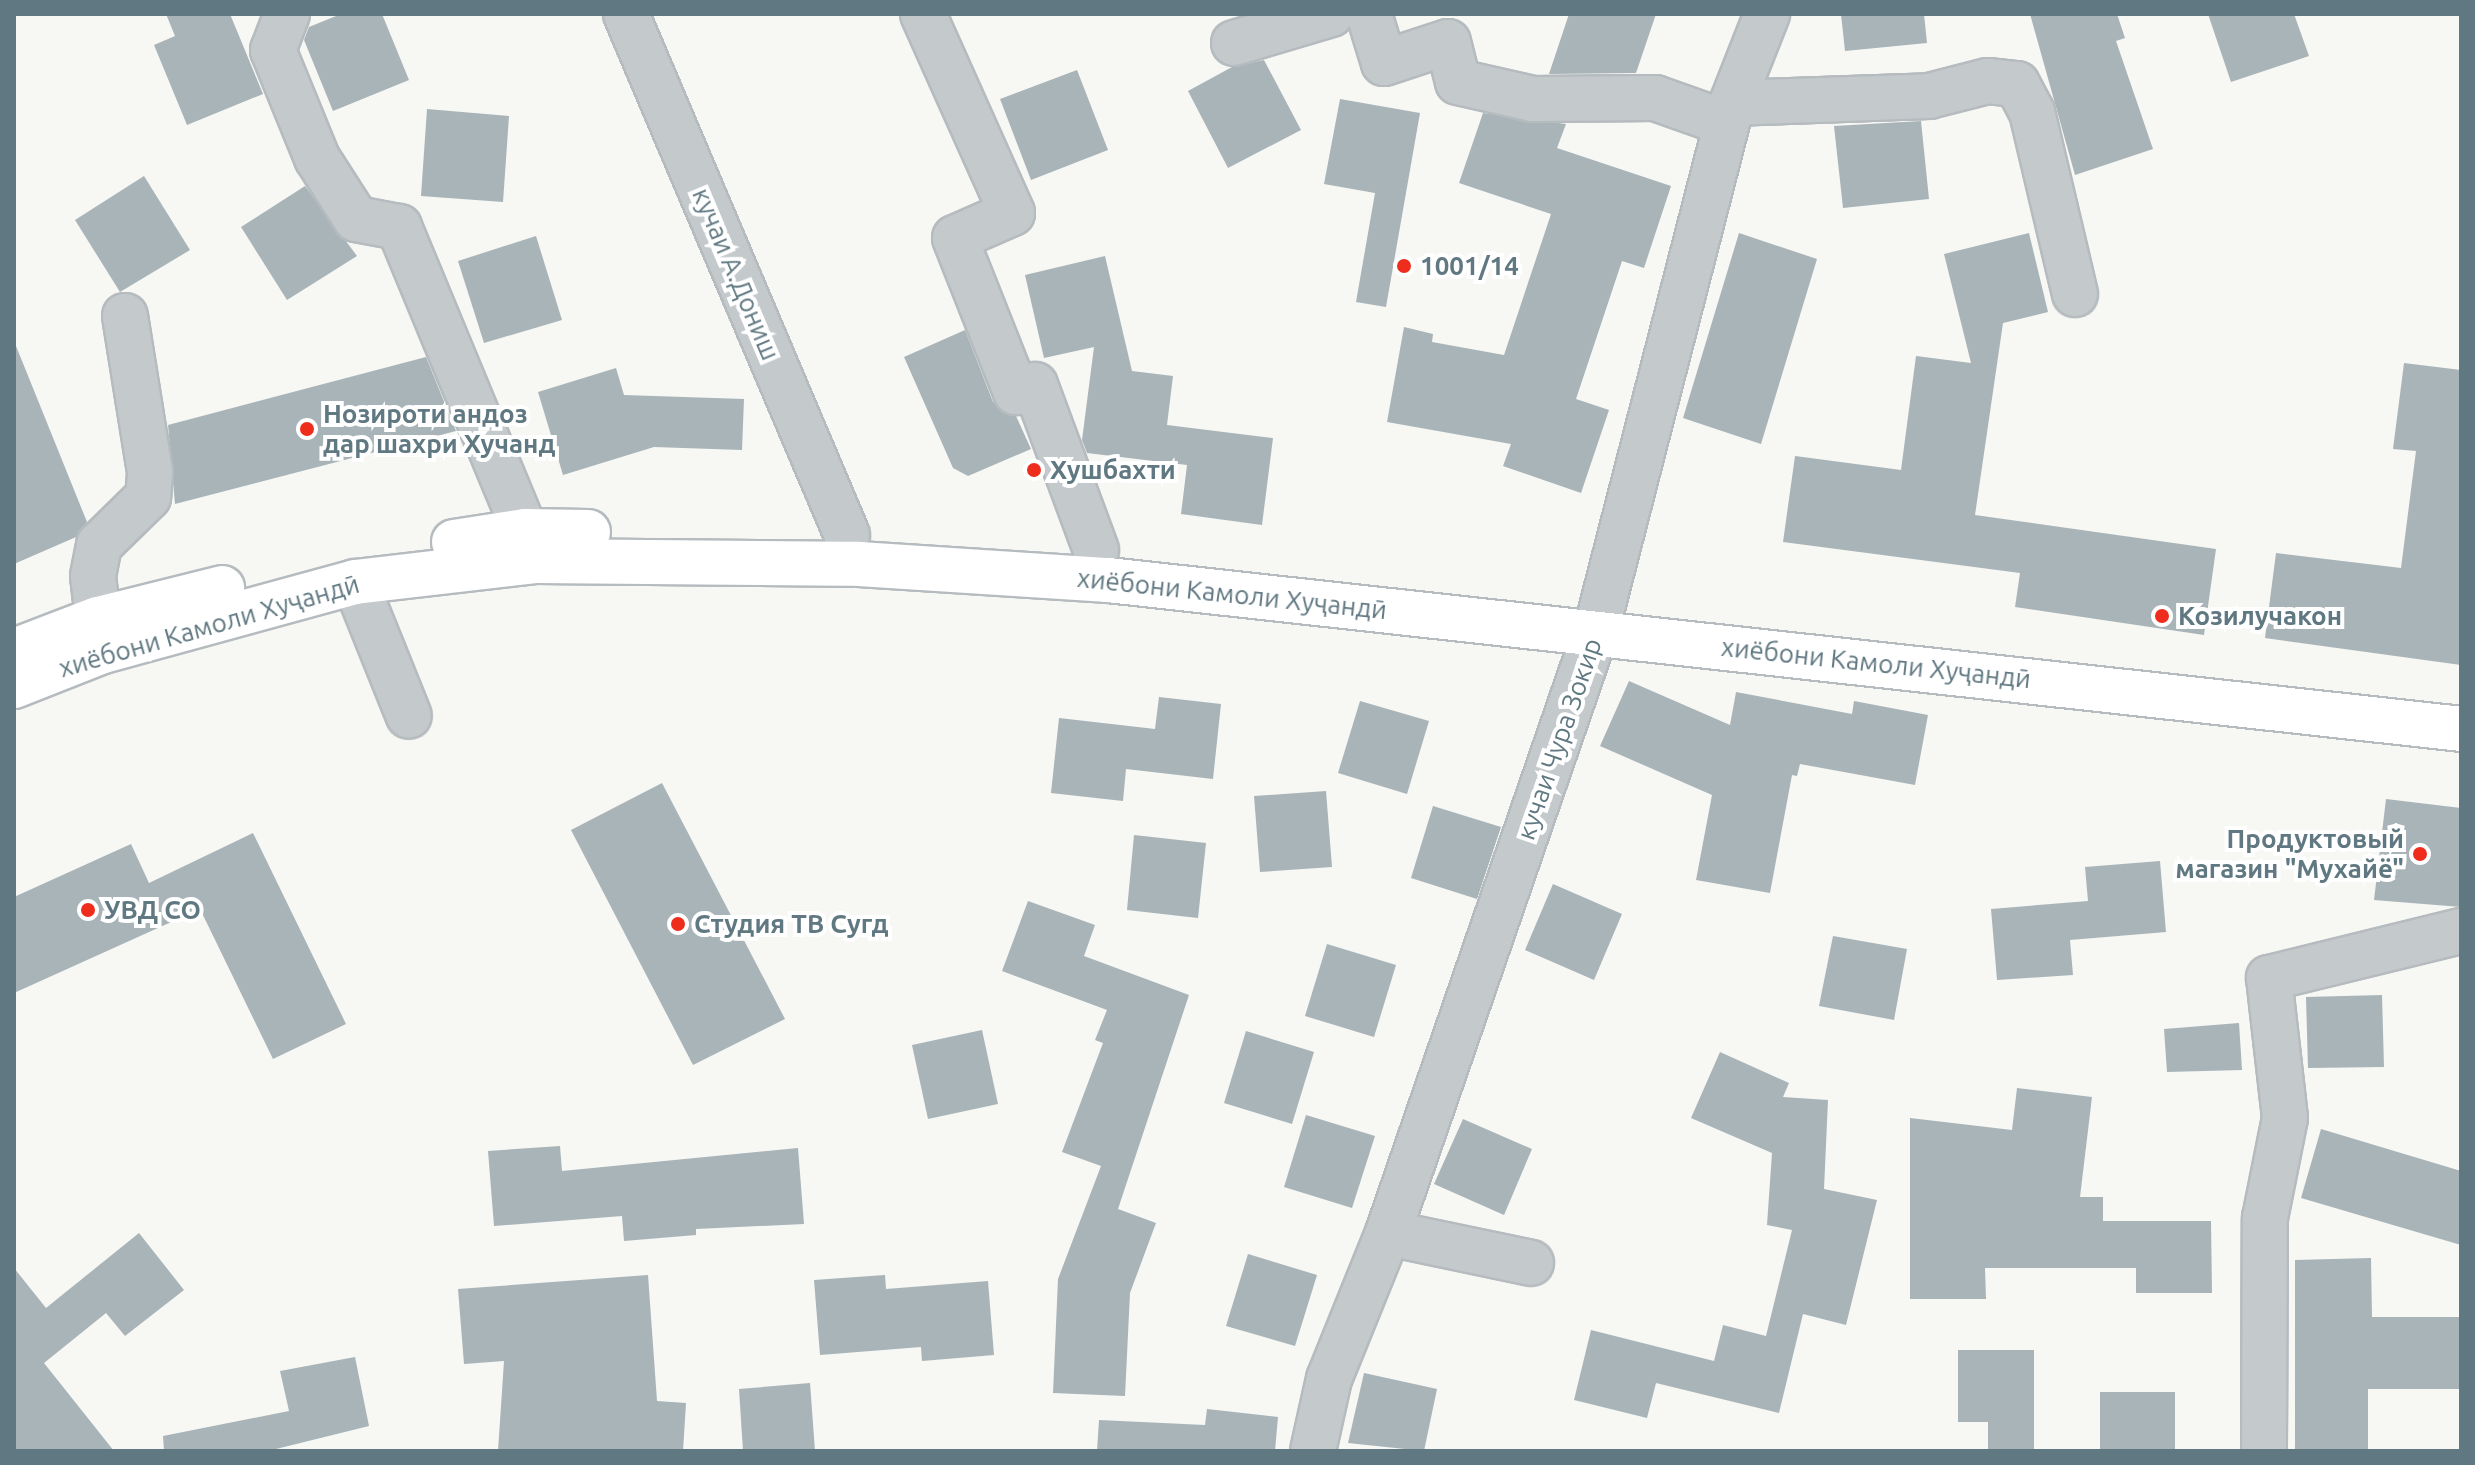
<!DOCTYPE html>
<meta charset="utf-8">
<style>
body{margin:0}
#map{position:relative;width:2475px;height:1465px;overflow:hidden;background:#f7f7f4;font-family:Ubuntu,sans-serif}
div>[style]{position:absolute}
.building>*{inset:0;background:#a8b4b8}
.roads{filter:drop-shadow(2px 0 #b5bbbe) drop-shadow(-2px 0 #b5bbbe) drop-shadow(0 2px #b5bbbe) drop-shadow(0 -2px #b5bbbe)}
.minor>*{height:44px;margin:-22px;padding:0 22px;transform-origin:22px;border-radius:22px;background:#c4c9cc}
.major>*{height:44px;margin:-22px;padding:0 22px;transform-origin:22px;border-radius:22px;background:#fff}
.dots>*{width:22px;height:22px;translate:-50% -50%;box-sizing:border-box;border:4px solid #fff;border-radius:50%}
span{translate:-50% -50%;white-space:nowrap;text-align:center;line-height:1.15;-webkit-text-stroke:8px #fff;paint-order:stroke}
.poi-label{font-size:26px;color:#607881;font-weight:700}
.left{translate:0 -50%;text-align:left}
.right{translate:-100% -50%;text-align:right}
.street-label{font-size:26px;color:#607881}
.frame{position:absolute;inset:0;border:16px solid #607881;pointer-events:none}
</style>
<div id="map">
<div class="building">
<div style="clip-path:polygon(166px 14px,230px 14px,263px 94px,187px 125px,154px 45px,175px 36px)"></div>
<div style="clip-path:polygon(341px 14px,382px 14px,409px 80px,333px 111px,304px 40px,309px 27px)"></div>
<div style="clip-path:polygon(1569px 14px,1656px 14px,1636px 73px,1549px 74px)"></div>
<div style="clip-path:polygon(1841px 14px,1924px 14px,1927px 43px,1845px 51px)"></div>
<div style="clip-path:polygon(2030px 14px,2117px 14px,2125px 38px,2116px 41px,2153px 149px,2075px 175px)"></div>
<div style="clip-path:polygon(2208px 14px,2294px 14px,2309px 56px,2231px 82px)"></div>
<div style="clip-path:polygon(1264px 60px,1301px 130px,1228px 168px,1188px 91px,1232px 67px)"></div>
<div style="clip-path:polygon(1077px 70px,1108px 150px,1031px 180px,1000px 99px)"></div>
<div style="clip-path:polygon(1340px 99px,1420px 113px,1386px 307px,1356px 302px,1375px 193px,1324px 184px)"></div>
<div style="clip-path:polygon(427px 109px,509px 116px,503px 202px,421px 196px)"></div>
<div style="clip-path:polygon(1483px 113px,1566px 124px,1557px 148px,1671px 186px,1644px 268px,1622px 261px,1576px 399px,1609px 410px,1581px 493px,1503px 466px,1511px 444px,1387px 422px,1404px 327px,1433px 334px,1432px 342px,1504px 355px,1551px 214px,1459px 183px)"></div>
<div style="clip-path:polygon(1921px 121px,1929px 199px,1843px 208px,1834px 126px)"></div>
<div style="clip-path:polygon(144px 176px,190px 250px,120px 292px,75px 220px)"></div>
<div style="clip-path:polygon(305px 186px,357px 256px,287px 300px,241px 227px)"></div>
<div style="clip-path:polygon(1739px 233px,1817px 259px,1761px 444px,1683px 418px)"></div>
<div style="clip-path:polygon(2029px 233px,2048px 312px,2003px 323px,1975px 515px,2216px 549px,2204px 635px,2015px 607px,2020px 573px,1783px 542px,1795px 456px,1901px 470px,1916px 356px,1971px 363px,1944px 254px)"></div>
<div style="clip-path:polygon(536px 236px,562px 320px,484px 343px,458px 261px)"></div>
<div style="clip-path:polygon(1105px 256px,1132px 371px,1173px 376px,1167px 425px,1273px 438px,1262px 525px,1181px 514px,1187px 465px,1087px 453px,1082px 440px,1094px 347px,1044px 358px,1025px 275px)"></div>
<div style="clip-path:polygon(965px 330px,993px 402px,1016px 416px,1031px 449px,968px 476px,953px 468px,904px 357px)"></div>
<div style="clip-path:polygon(14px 341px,87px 522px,76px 537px,14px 564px)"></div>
<div style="clip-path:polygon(426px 357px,456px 431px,175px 504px,168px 425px)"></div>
<div style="clip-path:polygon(2404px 363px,2461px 370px,2461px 665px,2265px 638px,2276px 553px,2401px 568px,2416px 451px,2393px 449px)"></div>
<div style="clip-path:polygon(616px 368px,624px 395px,744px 399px,742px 450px,654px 447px,563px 475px,538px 392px)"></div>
<div style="clip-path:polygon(1629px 681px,1730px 725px,1736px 692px,1852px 714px,1854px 701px,1928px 715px,1915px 785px,1800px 764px,1797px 776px,1792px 775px,1770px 893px,1696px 880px,1712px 795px,1600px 746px)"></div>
<div style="clip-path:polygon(1159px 697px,1221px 704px,1213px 779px,1126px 769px,1123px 801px,1051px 793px,1059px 718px,1155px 729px)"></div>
<div style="clip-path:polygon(1360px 701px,1429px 721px,1407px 794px,1338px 773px)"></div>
<div style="clip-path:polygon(662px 783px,785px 1019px,693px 1065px,571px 830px)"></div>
<div style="clip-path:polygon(1326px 791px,1332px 867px,1260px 872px,1254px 796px)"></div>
<div style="clip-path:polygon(2386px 799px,2461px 808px,2461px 907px,2374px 900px)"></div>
<div style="clip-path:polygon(1433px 806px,1501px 827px,1477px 899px,1411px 878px)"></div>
<div style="clip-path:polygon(253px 833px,346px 1024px,273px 1059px,200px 909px,14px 993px,14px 897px,131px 844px,149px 883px)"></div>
<div style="clip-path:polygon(1134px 835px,1206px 843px,1198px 918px,1127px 910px)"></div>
<div style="clip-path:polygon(2160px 861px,2166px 932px,2070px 940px,2073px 975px,1997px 980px,1991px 909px,2088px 901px,2085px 867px)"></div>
<div style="clip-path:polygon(1553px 884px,1622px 914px,1594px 980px,1525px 950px)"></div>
<div style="clip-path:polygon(1028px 901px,1095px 925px,1084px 956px,1189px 995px,1118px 1209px,1156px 1223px,1130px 1293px,1125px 1396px,1053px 1393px,1058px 1279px,1101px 1166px,1062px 1152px,1103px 1043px,1095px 1040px,1107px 1010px,1002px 971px)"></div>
<div style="clip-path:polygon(1833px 936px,1907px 949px,1894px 1020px,1819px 1006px)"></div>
<div style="clip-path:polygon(1327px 944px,1396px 965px,1374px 1037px,1305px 1016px)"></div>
<div style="clip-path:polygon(2382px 995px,2384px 1067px,2308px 1068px,2306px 997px)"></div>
<div style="clip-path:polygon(2239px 1023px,2242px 1070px,2167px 1072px,2164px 1029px)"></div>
<div style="clip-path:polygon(982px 1030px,998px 1104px,928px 1119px,912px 1045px)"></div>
<div style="clip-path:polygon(1246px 1031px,1314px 1052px,1292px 1124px,1224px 1103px)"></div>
<div style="clip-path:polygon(1720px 1052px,1789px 1083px,1783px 1097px,1828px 1100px,1824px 1189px,1877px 1200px,1846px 1325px,1803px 1314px,1779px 1413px,1656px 1383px,1647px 1418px,1574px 1400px,1591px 1330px,1714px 1361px,1723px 1325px,1766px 1336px,1792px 1230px,1767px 1225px,1772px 1153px,1691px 1118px)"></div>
<div style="clip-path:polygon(2017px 1088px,2092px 1097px,2080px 1197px,2103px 1197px,2103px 1221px,2211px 1221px,2212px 1293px,2136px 1293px,2136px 1268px,1985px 1268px,1986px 1299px,1910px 1299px,1910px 1118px,2012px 1130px)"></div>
<div style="clip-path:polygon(1306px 1115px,1375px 1136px,1352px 1208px,1284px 1187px)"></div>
<div style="clip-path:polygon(1463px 1119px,1532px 1149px,1504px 1215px,1434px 1184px)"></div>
<div style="clip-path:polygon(2321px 1129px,2461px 1171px,2461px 1245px,2301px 1198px)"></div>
<div style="clip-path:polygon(560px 1146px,562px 1171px,798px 1148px,804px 1224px,696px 1229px,696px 1235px,624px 1241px,622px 1216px,494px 1226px,488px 1151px)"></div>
<div style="clip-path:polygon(139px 1233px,184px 1290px,125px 1336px,106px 1313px,44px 1363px,114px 1451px,14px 1451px,14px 1268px,46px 1308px)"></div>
<div style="clip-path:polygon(1248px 1254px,1317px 1275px,1295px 1346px,1226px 1326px)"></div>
<div style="clip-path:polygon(2371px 1258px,2372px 1317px,2461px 1317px,2461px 1389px,2368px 1389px,2368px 1451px,2295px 1451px,2295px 1260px)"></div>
<div style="clip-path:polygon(648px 1275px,657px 1401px,686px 1403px,683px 1451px,498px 1451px,504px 1361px,464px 1364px,458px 1289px)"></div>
<div style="clip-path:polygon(885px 1275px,886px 1289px,988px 1281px,994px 1355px,922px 1361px,921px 1347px,820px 1355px,814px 1280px)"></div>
<div style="clip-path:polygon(1958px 1350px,2034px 1350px,2034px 1451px,1988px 1451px,1988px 1422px,1958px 1422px)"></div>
<div style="clip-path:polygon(355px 1357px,369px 1426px,268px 1451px,164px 1451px,163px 1436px,289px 1411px,280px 1371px)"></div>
<div style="clip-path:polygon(1364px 1373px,1437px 1389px,1424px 1451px,1348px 1443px)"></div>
<div style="clip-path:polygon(810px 1383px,815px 1451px,743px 1451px,739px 1389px)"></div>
<div style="clip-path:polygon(2100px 1392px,2175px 1392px,2175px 1451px,2100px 1451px)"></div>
<div style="clip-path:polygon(1207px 1409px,1278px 1417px,1275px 1451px,1097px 1451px,1099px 1420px,1205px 1425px)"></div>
</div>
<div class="roads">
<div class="minor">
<div style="left:287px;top:14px;width:39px;rotate:111deg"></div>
<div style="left:273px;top:50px;width:117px;rotate:67.8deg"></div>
<div style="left:317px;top:158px;width:72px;rotate:57.4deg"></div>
<div style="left:356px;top:219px;width:44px;rotate:10.5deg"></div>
<div style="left:399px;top:227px;width:329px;rotate:67.5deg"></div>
<div style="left:626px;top:14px;width:566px;rotate:67.01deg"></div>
<div style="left:923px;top:14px;width:218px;rotate:65.9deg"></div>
<div style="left:1012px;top:213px;width:62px;rotate:156.3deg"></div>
<div style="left:955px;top:238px;width:166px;rotate:68.4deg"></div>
<div style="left:1016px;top:392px;width:20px;rotate:-20deg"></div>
<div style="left:1035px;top:385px;width:176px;rotate:69.7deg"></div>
<div style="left:1369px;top:14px;width:51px;rotate:73deg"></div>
<div style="left:1384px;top:63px;width:67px;rotate:-18.2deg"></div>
<div style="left:1448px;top:42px;width:41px;rotate:76deg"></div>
<div style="left:1458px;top:82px;width:77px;rotate:12.8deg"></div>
<div style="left:1533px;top:99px;width:122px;rotate:-0.5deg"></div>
<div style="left:1655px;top:98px;width:75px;rotate:19.4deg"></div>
<div style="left:1234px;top:43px;width:101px;rotate:-16.6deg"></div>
<div style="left:1732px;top:103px;width:197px;rotate:-2deg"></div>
<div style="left:1929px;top:96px;width:61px;rotate:-14.3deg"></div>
<div style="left:1988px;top:81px;width:29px;rotate:6deg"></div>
<div style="left:2017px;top:84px;width:32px;rotate:62deg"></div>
<div style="left:2032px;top:112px;width:187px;rotate:76.7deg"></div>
<div style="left:355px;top:582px;width:144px;rotate:68.1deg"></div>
<div style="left:98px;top:619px;width:43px;rotate:-96.6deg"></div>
<div style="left:93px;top:576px;width:32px;rotate:-79deg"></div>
<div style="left:99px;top:545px;width:69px;rotate:-44.4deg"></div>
<div style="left:148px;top:497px;width:25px;rotate:-85deg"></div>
<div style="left:150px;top:472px;width:158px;rotate:-99.1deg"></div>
<div style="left:1388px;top:1233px;width:146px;rotate:11.8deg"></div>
<div style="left:1313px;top:1451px;width:74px;rotate:-77.5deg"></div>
<div style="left:1329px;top:1379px;width:157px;rotate:-68deg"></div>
<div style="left:1388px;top:1233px;width:637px;rotate:-70.94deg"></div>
<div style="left:1596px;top:631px;width:545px;rotate:-75.56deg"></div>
<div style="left:1732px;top:103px;width:96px;rotate:-68.5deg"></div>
<div style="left:2264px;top:1451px;width:233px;rotate:-89.8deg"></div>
<div style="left:2265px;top:1218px;width:102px;rotate:-78.7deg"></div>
<div style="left:2285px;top:1118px;width:141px;rotate:-96.5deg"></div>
<div style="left:2269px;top:978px;width:198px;rotate:-13.8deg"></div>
</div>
<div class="major">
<div style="left:454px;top:542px;width:72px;rotate:-8.8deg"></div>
<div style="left:525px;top:531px;width:63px;rotate:0.9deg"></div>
<div style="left:14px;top:651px;width:90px;rotate:-20.9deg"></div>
<div style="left:98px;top:619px;width:128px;rotate:-14deg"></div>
<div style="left:14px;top:686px;width:96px;rotate:-21.5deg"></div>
<div style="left:103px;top:651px;width:261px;rotate:-15.3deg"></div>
<div style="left:355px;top:582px;width:183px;rotate:-6.6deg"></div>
<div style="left:537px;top:561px;width:322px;rotate:0.5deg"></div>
<div style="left:859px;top:564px;width:250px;rotate:3.7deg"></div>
<div style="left:1108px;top:580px;width:1361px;rotate:6.28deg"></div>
</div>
</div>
<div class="dots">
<div style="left:1404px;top:266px;background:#ee2d1d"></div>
<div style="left:307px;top:429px;background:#ee2d1d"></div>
<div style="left:1034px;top:470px;background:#ee2d1d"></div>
<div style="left:2162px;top:616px;background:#ee2d1d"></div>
<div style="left:2420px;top:854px;background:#ee2d1d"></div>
<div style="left:88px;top:910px;background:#ee2d1d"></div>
<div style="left:678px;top:924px;background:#ee2d1d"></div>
</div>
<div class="poi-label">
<span class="left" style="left:1420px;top:266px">1001/14</span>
<span class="left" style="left:323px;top:429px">Нозироти андоз<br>дар шахри Хучанд</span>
<span class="left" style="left:1050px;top:470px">Хушбахти</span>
<span class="left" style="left:2178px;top:616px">Козилучакон</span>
<span class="right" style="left:2404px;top:854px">Продуктовый<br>магазин "Мухайё"</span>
<span class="left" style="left:104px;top:910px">УВД СО</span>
<span class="left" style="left:694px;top:924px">Студия ТВ Сугд</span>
</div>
<div class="street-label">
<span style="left:736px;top:274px;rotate:67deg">кучаи А.Дониш</span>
<span style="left:1232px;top:594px;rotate:6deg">хиёбони Камоли Хуҷандӣ</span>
<span style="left:209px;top:626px;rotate:-16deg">хиёбони Камоли Хуҷандӣ</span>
<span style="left:1876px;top:663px;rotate:6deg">хиёбони Камоли Хуҷандӣ</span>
<span style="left:1559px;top:739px;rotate:-71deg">кучаи Чура Зокир</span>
</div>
<div class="frame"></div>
</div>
